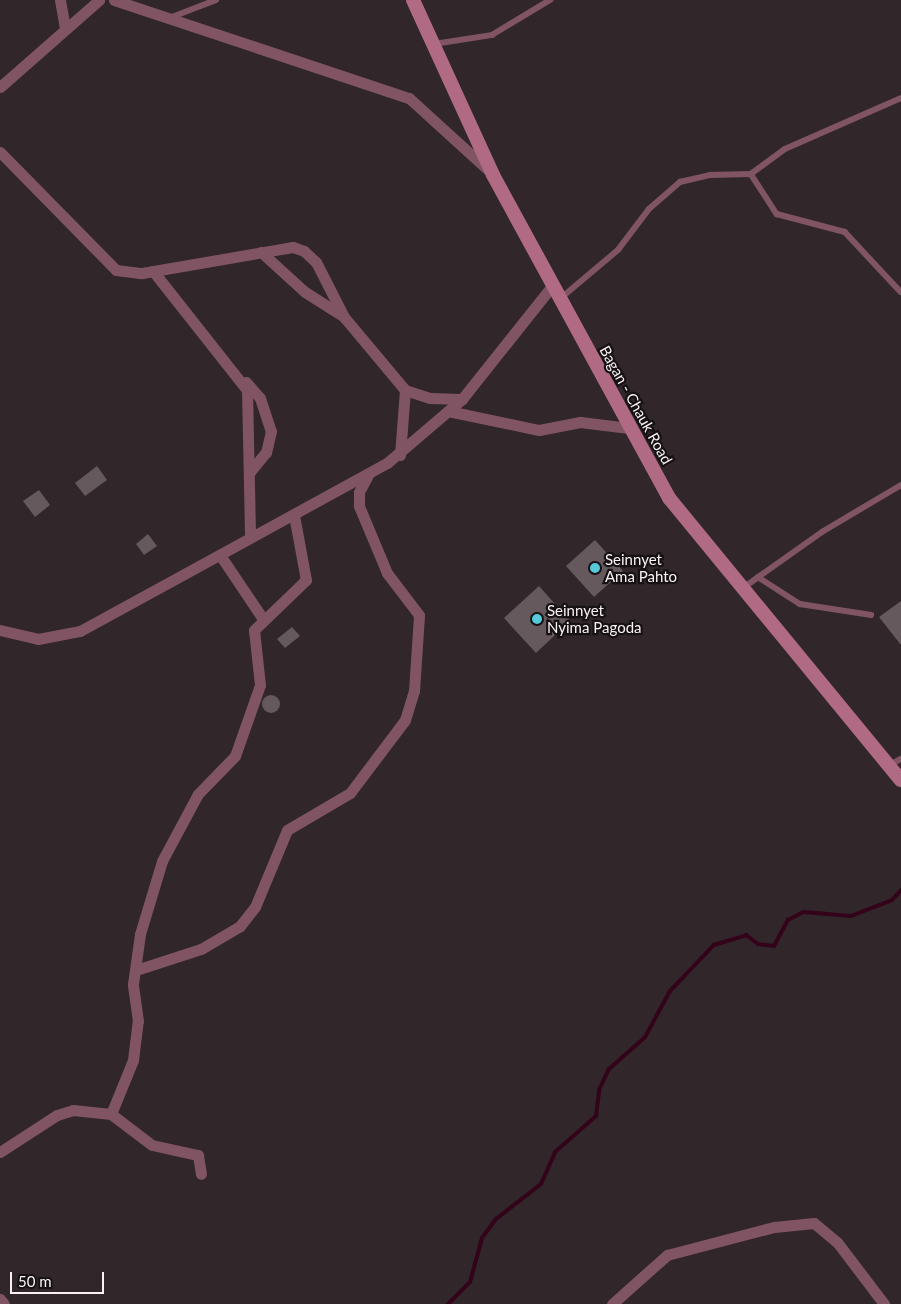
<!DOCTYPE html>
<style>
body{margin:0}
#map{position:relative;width:901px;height:1304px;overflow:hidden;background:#31262a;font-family:Lato,sans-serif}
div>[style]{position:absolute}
.stream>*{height:4px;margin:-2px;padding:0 2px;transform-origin:2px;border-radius:2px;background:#33031a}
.building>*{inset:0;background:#66595d}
.round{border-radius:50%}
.service>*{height:5.5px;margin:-2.75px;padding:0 2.75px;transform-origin:2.75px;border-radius:2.75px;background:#805463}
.minor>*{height:11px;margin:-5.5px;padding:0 5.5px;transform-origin:5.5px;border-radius:5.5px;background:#805463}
.secondary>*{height:14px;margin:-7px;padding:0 7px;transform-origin:7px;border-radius:7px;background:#b06a83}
.dots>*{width:14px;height:14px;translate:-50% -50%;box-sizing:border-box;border:2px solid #161112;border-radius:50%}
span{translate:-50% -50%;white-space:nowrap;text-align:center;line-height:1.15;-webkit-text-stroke:4.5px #161112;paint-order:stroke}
.street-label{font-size:15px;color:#f9f1f3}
.poi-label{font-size:15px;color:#f9f1f3}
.left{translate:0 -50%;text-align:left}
.scale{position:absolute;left:10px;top:1272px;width:94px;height:22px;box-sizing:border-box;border:2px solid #f9f1f3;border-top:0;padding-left:6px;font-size:15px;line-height:18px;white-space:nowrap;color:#f9f1f3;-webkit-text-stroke:4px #161112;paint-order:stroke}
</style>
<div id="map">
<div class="stream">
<div style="left:448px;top:1304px;width:31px;rotate:-45deg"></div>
<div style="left:470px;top:1282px;width:46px;rotate:-74.7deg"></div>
<div style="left:482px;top:1238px;width:24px;rotate:-54deg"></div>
<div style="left:496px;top:1219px;width:57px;rotate:-37.9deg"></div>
<div style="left:541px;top:1184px;width:35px;rotate:-66deg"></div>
<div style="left:555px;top:1152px;width:55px;rotate:-41.3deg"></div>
<div style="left:596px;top:1116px;width:26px;rotate:-83deg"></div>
<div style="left:599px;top:1090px;width:23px;rotate:-65deg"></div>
<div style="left:609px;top:1069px;width:48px;rotate:-41.6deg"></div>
<div style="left:645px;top:1037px;width:52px;rotate:-61.5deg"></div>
<div style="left:670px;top:991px;width:64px;rotate:-46.3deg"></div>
<div style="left:714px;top:945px;width:34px;rotate:-17deg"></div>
<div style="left:746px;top:935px;width:15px;rotate:37deg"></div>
<div style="left:758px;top:944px;width:16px;rotate:7deg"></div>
<div style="left:774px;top:946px;width:30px;rotate:-62deg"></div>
<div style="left:788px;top:920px;width:18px;rotate:-27deg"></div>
<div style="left:804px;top:912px;width:47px;rotate:4.9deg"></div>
<div style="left:851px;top:916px;width:44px;rotate:-21.3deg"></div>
<div style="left:892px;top:900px;width:13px;rotate:-48deg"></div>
</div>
<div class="building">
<div style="clip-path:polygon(97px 466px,107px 480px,85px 496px,75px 483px)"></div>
<div style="clip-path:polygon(39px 490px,50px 505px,35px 517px,23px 501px)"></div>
<div style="clip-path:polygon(148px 534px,157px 546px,144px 555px,136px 544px)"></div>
<div style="clip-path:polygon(595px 540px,623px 571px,594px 597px,566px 566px)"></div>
<div style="clip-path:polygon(539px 586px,570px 621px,536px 653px,504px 618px)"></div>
<div style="clip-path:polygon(901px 601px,901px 645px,879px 617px)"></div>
<div style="clip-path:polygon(292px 627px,300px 636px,285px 648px,277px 639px)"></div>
<div class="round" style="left:262px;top:695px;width:18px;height:18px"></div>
</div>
<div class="service">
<div style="left:172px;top:17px;width:47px;rotate:-21.1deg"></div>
<div style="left:434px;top:44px;width:59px;rotate:-8.8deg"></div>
<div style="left:492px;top:35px;width:68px;rotate:-31.1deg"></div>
<div style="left:751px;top:174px;width:48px;rotate:57deg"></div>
<div style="left:777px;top:214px;width:70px;rotate:14.8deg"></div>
<div style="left:845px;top:232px;width:82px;rotate:47deg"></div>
<div style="left:561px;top:298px;width:75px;rotate:-40.1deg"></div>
<div style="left:618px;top:250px;width:51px;rotate:-52.9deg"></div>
<div style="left:649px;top:209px;width:41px;rotate:-41.1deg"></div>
<div style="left:680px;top:182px;width:31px;rotate:-13deg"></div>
<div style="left:710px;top:175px;width:41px;rotate:-1.4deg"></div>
<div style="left:751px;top:174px;width:42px;rotate:-36.3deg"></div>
<div style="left:785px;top:149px;width:127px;rotate:-23.7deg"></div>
<div style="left:758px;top:577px;width:50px;rotate:32.7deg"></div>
<div style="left:800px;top:604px;width:72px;rotate:8.8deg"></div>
<div style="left:743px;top:588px;width:97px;rotate:-35.3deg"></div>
<div style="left:822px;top:532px;width:92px;rotate:-30.7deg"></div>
<div style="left:890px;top:765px;width:13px;rotate:-29deg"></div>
</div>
<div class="minor">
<div style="left:60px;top:0;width:28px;rotate:80deg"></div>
<div style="left:114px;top:0;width:311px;rotate:18.4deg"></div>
<div style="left:409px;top:98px;width:107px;rotate:42.3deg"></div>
<div style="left:0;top:87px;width:132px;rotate:-41.3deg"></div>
<div style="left:0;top:152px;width:165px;rotate:45.5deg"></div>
<div style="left:116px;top:270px;width:26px;rotate:7deg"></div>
<div style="left:142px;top:273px;width:153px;rotate:-9.8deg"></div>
<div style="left:293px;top:247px;width:12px;rotate:20deg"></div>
<div style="left:304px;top:251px;width:16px;rotate:43deg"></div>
<div style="left:316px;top:262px;width:62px;rotate:63deg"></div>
<div style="left:344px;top:317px;width:95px;rotate:50.1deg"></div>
<div style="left:405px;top:390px;width:26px;rotate:18deg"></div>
<div style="left:430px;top:398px;width:32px;rotate:2deg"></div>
<div style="left:261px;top:252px;width:59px;rotate:42.3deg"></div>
<div style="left:305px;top:292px;width:45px;rotate:32.3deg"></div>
<div style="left:153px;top:271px;width:152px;rotate:51.7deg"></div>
<div style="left:247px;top:390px;width:146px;rotate:88.8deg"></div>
<div style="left:246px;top:382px;width:21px;rotate:49deg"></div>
<div style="left:260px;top:398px;width:35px;rotate:72deg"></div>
<div style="left:271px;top:431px;width:22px;rotate:103deg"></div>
<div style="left:266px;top:452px;width:27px;rotate:129deg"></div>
<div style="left:448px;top:411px;width:93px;rotate:11.8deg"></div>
<div style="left:539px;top:430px;width:42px;rotate:-11deg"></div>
<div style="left:580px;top:422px;width:49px;rotate:7deg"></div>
<div style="left:400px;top:455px;width:65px;rotate:-85.6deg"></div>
<div style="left:220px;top:555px;width:77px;rotate:56.1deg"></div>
<div style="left:0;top:630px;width:39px;rotate:13deg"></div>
<div style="left:38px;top:639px;width:43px;rotate:-10.8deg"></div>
<div style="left:80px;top:631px;width:350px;rotate:-28.7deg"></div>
<div style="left:387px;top:463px;width:99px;rotate:-40.5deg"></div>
<div style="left:462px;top:399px;width:144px;rotate:-51.5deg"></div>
<div style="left:136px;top:970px;width:68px;rotate:-17.9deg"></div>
<div style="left:201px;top:949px;width:45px;rotate:-30.5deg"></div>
<div style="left:240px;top:926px;width:24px;rotate:-52deg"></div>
<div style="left:255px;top:907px;width:83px;rotate:-67.4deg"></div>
<div style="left:287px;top:830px;width:73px;rotate:-30.4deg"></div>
<div style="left:350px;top:793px;width:91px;rotate:-53deg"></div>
<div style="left:405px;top:720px;width:30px;rotate:-73deg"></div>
<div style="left:414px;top:691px;width:76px;rotate:-86.2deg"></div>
<div style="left:419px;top:615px;width:53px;rotate:-127.3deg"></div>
<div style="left:387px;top:573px;width:73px;rotate:-112.7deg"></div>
<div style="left:359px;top:506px;width:14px;rotate:-90deg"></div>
<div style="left:359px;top:492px;width:21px;rotate:-62deg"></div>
<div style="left:111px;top:1114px;width:58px;rotate:-67.8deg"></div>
<div style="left:133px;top:1060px;width:39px;rotate:-83deg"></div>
<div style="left:138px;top:1021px;width:37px;rotate:-98deg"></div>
<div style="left:133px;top:984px;width:50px;rotate:-82deg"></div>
<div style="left:140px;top:934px;width:76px;rotate:-73.2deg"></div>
<div style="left:162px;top:861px;width:76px;rotate:-61.8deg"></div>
<div style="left:198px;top:794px;width:53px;rotate:-45.8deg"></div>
<div style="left:235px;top:756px;width:75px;rotate:-70.6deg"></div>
<div style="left:260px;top:685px;width:55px;rotate:-96.2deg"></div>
<div style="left:254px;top:630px;width:72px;rotate:-43.9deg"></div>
<div style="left:306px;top:580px;width:66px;rotate:-100.5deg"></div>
<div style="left:111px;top:1114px;width:51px;rotate:37.1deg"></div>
<div style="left:152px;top:1145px;width:47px;rotate:12.3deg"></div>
<div style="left:198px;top:1155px;width:19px;rotate:81deg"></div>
<div style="left:0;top:1152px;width:68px;rotate:-33deg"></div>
<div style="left:57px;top:1115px;width:17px;rotate:-17deg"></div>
<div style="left:73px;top:1110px;width:38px;rotate:6deg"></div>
<div style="left:0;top:1299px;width:6px;rotate:51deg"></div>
<div style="left:612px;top:1304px;width:74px;rotate:-41.7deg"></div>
<div style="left:667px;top:1255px;width:111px;rotate:-14.7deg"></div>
<div style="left:774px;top:1227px;width:40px;rotate:-5.7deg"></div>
<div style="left:814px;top:1223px;width:30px;rotate:40deg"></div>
<div style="left:837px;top:1242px;width:78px;rotate:52.8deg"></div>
</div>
<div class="secondary">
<div style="left:413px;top:0;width:192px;rotate:65.4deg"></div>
<div style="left:493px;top:175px;width:368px;rotate:61.4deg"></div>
<div style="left:669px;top:498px;width:365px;rotate:50.6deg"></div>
</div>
<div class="dots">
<div style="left:595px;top:568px;background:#53cbda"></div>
<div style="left:537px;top:619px;background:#53cbda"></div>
</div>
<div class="street-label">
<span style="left:636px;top:405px;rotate:61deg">Bagan - Chauk Road</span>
</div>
<div class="poi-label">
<span class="left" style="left:605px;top:568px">Seinnyet<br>Ama Pahto</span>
<span class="left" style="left:547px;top:619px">Seinnyet<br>Nyima Pagoda</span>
</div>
<div class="scale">50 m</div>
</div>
